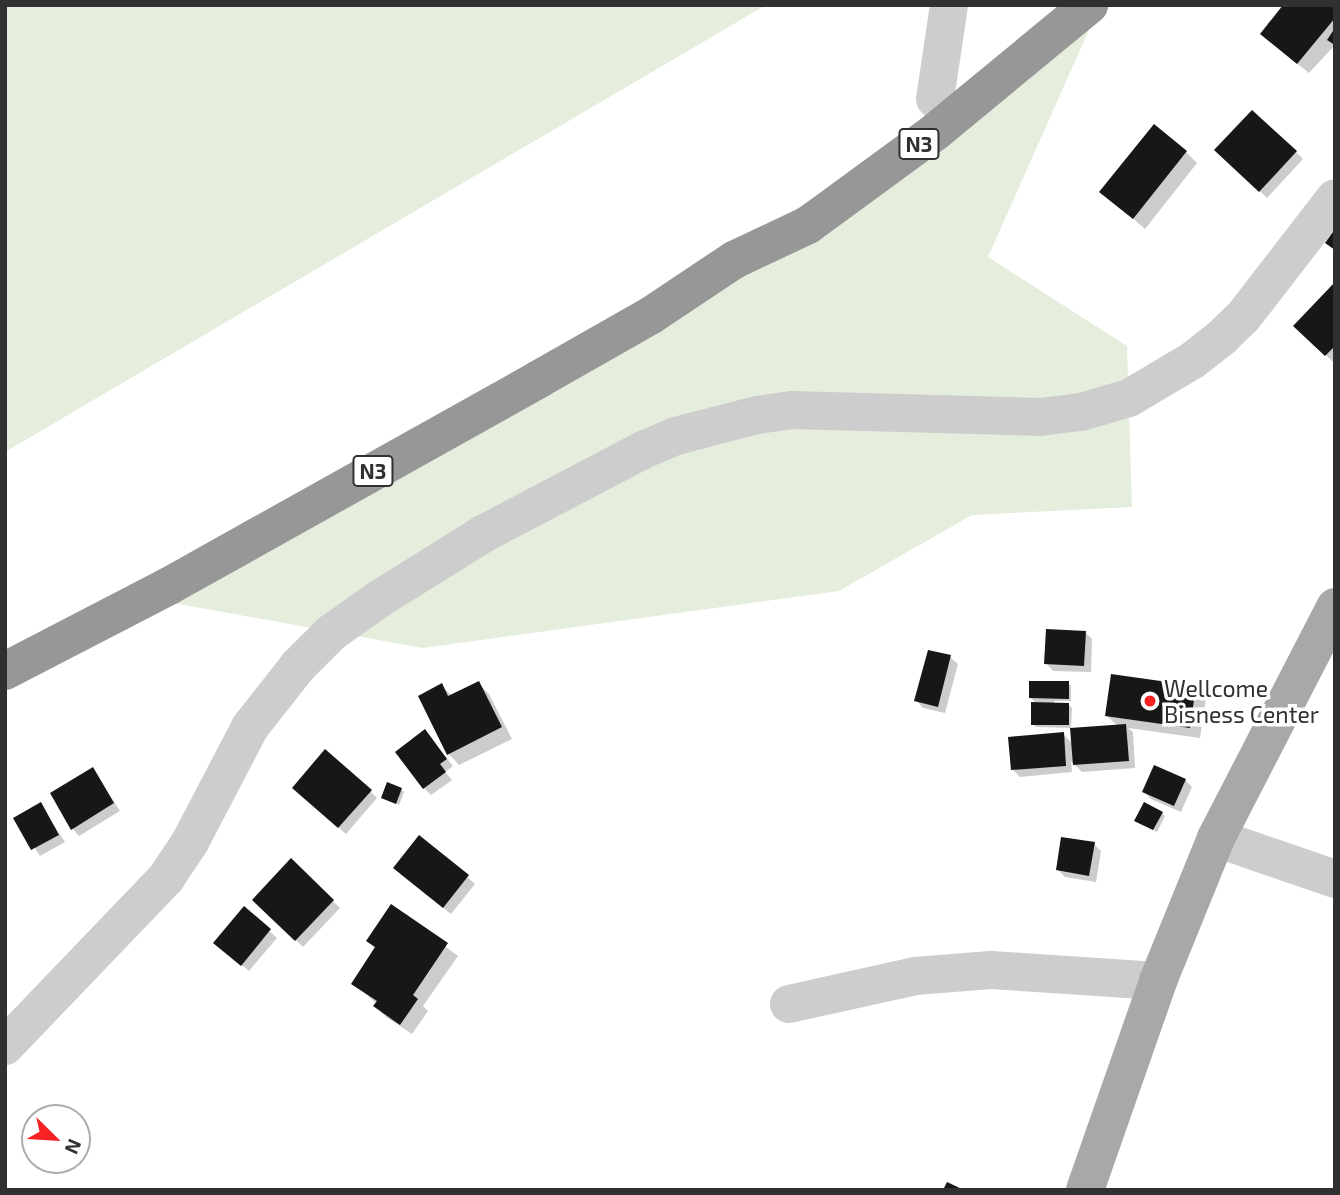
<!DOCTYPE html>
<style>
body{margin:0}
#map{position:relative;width:1340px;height:1195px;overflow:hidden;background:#fff;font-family:"Exo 2",sans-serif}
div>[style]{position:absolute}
.green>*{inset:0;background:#e5eedd}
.shadow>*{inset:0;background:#0003}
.building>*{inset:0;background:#171717}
.minor>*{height:38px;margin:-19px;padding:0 19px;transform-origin:19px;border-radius:19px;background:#cdcdcd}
.major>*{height:38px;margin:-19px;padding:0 19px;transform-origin:19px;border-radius:19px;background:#a8a8a8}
.highway>*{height:38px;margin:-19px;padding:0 19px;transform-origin:19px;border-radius:19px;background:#979797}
.dots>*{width:19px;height:19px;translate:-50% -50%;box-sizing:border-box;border:4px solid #fff;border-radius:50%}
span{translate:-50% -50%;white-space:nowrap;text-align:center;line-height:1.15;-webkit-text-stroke:7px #fff;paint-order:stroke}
.shield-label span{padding:2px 5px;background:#fff;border:2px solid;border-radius:5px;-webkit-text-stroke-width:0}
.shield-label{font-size:21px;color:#303030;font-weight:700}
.poi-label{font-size:23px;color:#303030}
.left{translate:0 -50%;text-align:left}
.frame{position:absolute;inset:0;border:7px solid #303030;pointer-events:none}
.north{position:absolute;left:21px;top:1104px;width:70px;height:70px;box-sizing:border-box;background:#fff;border:2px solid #acacac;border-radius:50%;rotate:114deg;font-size:19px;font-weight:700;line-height:28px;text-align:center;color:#303030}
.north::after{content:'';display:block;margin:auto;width:24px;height:32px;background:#f62223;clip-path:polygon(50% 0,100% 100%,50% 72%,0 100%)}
</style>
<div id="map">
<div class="green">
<div style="clip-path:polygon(5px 5px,766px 5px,5px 452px)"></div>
<div style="clip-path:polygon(1100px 5px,988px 257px,1127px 346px,1132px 507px,972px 515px,839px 591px,423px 648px,145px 598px,933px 127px)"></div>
</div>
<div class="shadow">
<div style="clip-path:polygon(1335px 5px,1335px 45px,1309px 73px,1273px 44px)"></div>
<div style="clip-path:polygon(1217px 150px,1296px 152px,1303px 159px,1267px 198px)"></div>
<div style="clip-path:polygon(1186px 152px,1197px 163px,1145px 229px,1102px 192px)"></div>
<div style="clip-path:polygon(1335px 284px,1335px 360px,1333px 362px,1296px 326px)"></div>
<div style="clip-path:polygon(1085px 632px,1092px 639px,1091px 672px,1053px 671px,1046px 663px)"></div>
<div style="clip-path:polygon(950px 657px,958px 664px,945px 713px,923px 708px,916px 700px)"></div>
<div style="clip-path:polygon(478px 683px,489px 694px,512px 739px,459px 765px,449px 754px,420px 697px,442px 686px,452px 696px)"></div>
<div style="clip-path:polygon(1068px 683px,1071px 686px,1071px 701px,1054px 701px,1054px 704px,1068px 704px,1072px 708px,1071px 728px,1036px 727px,1033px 724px,1037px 704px,1031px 698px)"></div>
<div style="clip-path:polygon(1195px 687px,1206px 698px,1200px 738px,1128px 728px,1133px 732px,1135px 768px,1082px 772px,1071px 761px,1072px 772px,1020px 777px,1013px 770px,1063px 734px,1073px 744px,1118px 726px,1107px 716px)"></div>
<div style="clip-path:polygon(425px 731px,453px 766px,445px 772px,452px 780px,431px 795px,424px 788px)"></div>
<div style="clip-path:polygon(93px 769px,120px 811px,79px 836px,72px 828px)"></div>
<div style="clip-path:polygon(1185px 780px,1192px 787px,1181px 812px,1151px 799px,1144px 792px)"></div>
<div style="clip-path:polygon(401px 789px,404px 792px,399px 805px,383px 797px)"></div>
<div style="clip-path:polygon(370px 791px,377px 798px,346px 834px,301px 794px)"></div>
<div style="clip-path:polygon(41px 805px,65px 842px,40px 856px,16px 819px)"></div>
<div style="clip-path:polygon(1162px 813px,1165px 816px,1157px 832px,1140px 823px)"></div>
<div style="clip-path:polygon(420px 837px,475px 884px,451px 914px,402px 875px)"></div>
<div style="clip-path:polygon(1094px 844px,1101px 851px,1096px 882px,1065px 877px,1058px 870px)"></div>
<div style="clip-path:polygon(291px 861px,340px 908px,303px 947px,254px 900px)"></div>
<div style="clip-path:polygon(391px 906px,458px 956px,423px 1006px,428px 1011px,412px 1034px,386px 1017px,375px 1006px,377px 1004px,353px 983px,376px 949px,368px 941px)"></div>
<div style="clip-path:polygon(244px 909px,277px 938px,249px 971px,223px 950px)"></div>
</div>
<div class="building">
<div style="clip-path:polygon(1283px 5px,1335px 5px,1335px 18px,1297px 64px,1260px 34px)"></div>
<div style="clip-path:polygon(1335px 28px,1335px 45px,1327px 40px)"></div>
<div style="clip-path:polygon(1252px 110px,1297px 151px,1259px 192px,1214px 150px)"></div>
<div style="clip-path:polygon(1154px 124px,1187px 151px,1133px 219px,1099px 192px)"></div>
<div style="clip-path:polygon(1335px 229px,1335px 250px,1325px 243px)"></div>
<div style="clip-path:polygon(1335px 282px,1335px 346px,1325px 356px,1293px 326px)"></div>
<div style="clip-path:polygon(1046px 629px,1086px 631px,1084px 666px,1044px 664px)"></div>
<div style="clip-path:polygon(928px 650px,951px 655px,938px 707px,914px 701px)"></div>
<div style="clip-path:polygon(1111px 674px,1196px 686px,1190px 728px,1105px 716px)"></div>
<div style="clip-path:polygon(479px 681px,502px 727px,447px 755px,418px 696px,442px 683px,448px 696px)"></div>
<div style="clip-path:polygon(1029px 681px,1069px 681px,1069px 699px,1029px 698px)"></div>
<div style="clip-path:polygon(1031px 702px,1069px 703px,1069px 725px,1031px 725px)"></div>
<div style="clip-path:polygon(1126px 724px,1129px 761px,1073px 765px,1070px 728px)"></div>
<div style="clip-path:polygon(425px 729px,447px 759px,440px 764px,446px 772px,423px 789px,395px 752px)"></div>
<div style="clip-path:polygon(1064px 732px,1066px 766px,1011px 770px,1008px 737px)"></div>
<div style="clip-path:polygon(325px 749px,372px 790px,338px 828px,292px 788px)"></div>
<div style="clip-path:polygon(1154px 765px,1186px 779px,1174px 806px,1142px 792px)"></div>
<div style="clip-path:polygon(93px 767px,114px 803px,71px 830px,50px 793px)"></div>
<div style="clip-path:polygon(387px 782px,402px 788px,396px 804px,381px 798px)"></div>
<div style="clip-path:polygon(41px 802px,59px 835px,31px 850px,13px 818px)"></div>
<div style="clip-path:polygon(1144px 802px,1163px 812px,1153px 830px,1134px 821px)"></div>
<div style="clip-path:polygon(419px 835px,469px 875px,443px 908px,393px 868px)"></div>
<div style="clip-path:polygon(1061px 837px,1095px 842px,1089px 876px,1056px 870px)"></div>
<div style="clip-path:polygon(291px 858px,334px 900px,295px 941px,252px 900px)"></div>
<div style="clip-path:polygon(391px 904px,448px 943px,413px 995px,418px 999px,400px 1025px,373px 1006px,377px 1001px,351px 984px,375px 947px,366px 941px)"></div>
<div style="clip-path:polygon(244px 906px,271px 929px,241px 966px,213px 943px)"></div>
<div style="clip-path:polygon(947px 1182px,964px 1190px,943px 1190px)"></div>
</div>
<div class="minor">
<div style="left:935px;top:99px;width:95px;rotate:-81.5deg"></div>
<div style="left:1216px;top:838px;width:126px;rotate:19deg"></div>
<div style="left:789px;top:1004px;width:129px;rotate:-12.5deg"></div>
<div style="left:915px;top:976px;width:76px;rotate:-4.5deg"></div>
<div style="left:991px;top:970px;width:167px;rotate:3.8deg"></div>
<div style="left:5px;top:1046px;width:233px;rotate:-46.2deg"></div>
<div style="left:166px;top:878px;width:43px;rotate:-56.3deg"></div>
<div style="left:190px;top:842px;width:130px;rotate:-62.4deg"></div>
<div style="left:250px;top:727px;width:78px;rotate:-51.8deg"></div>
<div style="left:298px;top:666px;width:47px;rotate:-45deg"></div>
<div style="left:331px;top:633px;width:59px;rotate:-35.3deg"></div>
<div style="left:379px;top:599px;width:123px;rotate:-32deg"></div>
<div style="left:483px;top:534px;width:181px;rotate:-27.7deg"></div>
<div style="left:643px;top:450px;width:36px;rotate:-23deg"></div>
<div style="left:676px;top:436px;width:84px;rotate:-14.5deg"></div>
<div style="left:757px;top:415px;width:35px;rotate:-8deg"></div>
<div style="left:792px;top:410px;width:248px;rotate:1.6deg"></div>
<div style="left:1040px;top:417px;width:41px;rotate:-7deg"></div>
<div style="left:1081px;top:412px;width:50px;rotate:-16.3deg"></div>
<div style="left:1129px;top:398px;width:74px;rotate:-30.7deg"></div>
<div style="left:1193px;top:360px;width:36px;rotate:-38deg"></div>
<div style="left:1221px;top:338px;width:30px;rotate:-44deg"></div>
<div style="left:1243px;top:317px;width:150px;rotate:-52.3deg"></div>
</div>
<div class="major">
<div style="left:1085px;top:1190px;width:221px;rotate:-70.7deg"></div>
<div style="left:1158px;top:981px;width:154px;rotate:-67.9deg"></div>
<div style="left:1216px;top:838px;width:260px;rotate:-62.7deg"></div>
</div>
<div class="highway">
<div style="left:5px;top:671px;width:185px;rotate:-27.4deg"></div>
<div style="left:169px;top:586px;width:424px;rotate:-29.2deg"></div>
<div style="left:539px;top:379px;width:128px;rotate:-29.6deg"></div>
<div style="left:650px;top:316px;width:101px;rotate:-33.7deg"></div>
<div style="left:734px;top:260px;width:82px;rotate:-25.3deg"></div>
<div style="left:808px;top:225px;width:157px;rotate:-36.2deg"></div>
<div style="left:935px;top:132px;width:200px;rotate:-39.5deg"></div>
</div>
<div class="dots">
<div style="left:1150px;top:701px;background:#f62223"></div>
</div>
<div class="shield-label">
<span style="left:919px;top:144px">N3</span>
<span style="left:373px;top:471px">N3</span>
</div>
<div class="poi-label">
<span class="left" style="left:1164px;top:701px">Wellcome<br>Bisness Center</span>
</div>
<div class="frame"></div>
<div class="north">N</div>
</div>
